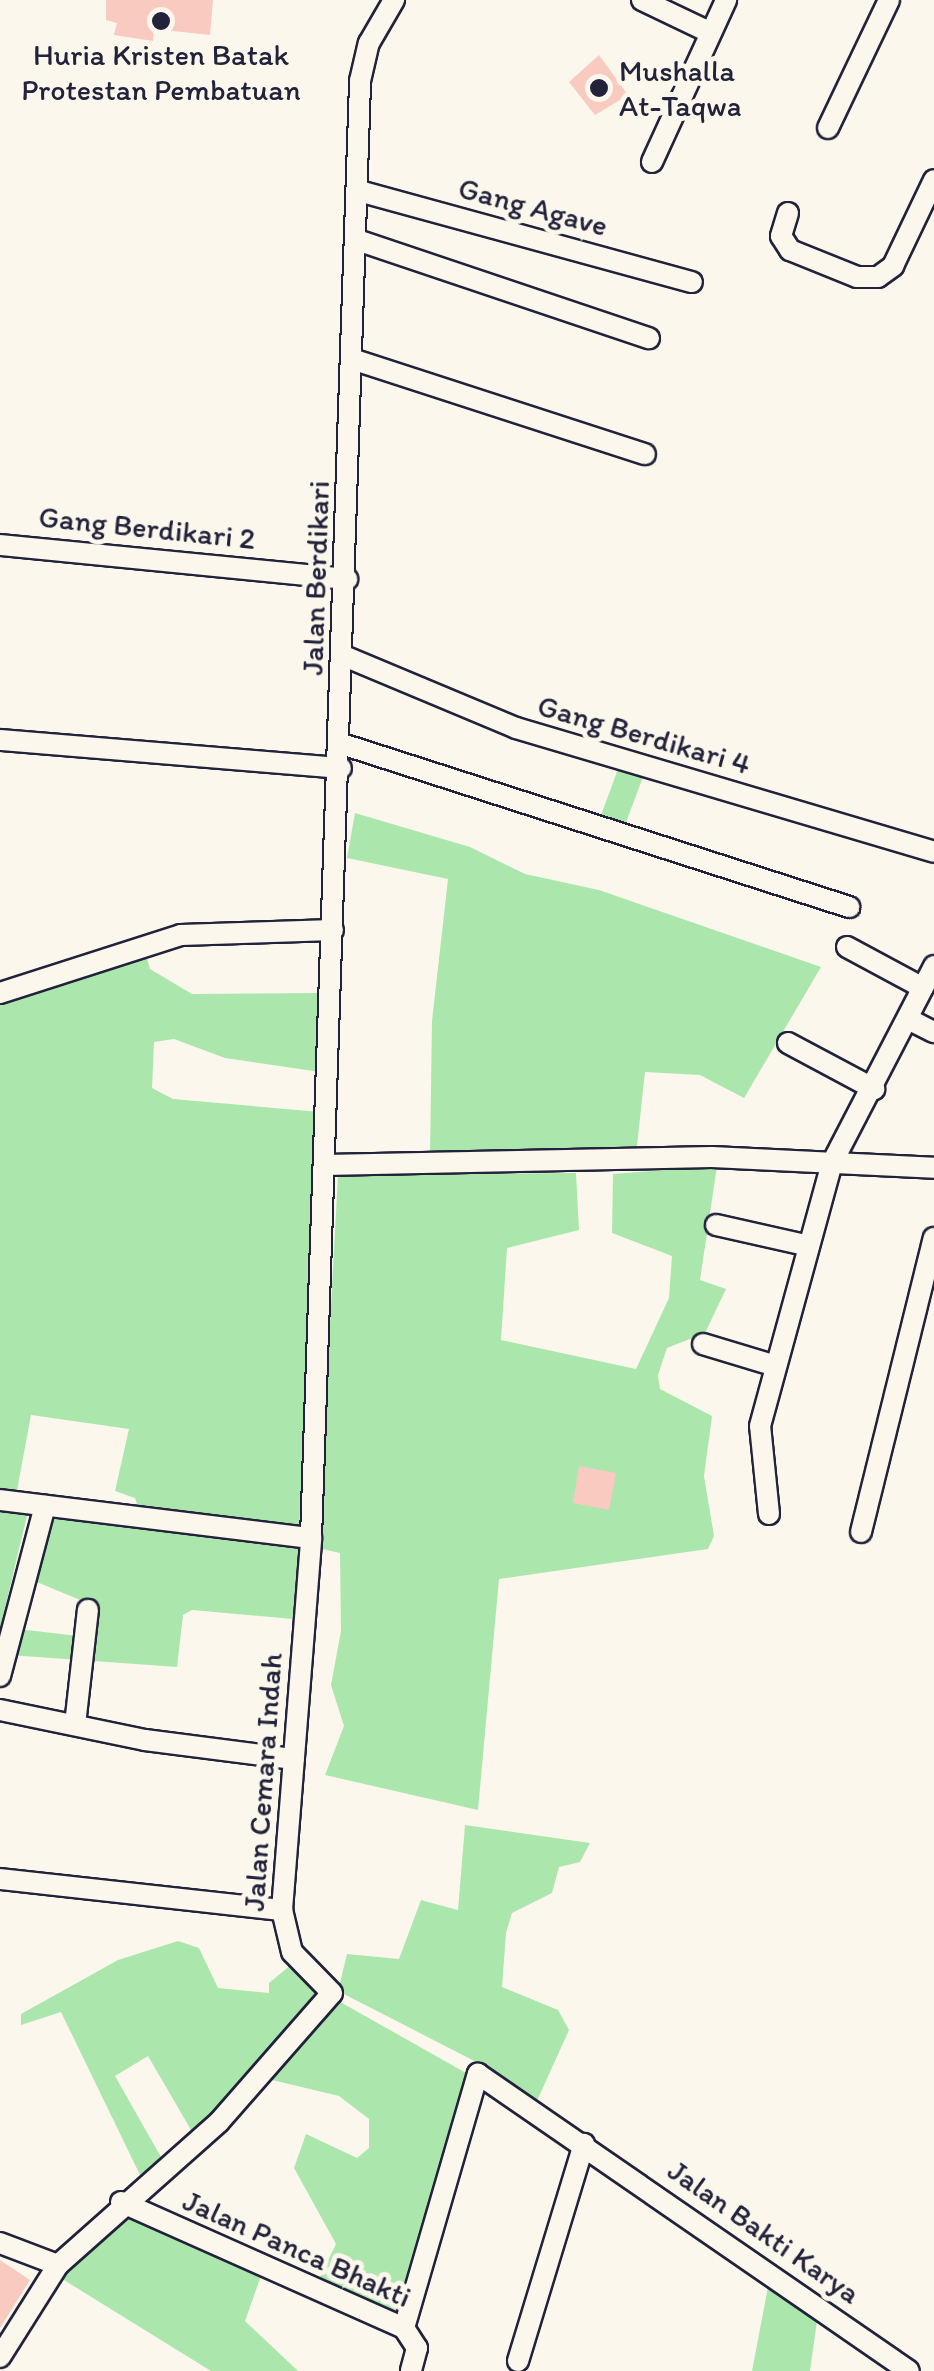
<!DOCTYPE html>
<style>
body{margin:0}
#map{position:relative;width:934px;height:2371px;overflow:hidden;background:#fbf7ec;font-family:Itim,sans-serif}
div>[style]{position:absolute}
.green>*{inset:0;background:#abe7ad}
.building>*{inset:0;background:#f9cac0}
.roads{filter:drop-shadow(2px 0 #22223b) drop-shadow(-2px 0 #22223b) drop-shadow(0 2px #22223b) drop-shadow(0 -2px #22223b)}
.minor>*{height:20px;margin:-10px;padding:0 10px;transform-origin:10px;border-radius:10px;background:#fbf7ec}
.dots>*{width:28px;height:28px;translate:-50% -50%;box-sizing:border-box;border:5px solid #fbf7ec;border-radius:50%}
span{translate:-50% -50%;white-space:nowrap;text-align:center;line-height:1.15;-webkit-text-stroke:10px #fbf7ec;paint-order:stroke}
.poi-label{font-size:30px;color:#22223b}
.left{translate:0 -50%;text-align:left}
.street-label{font-size:30px;color:#22223b}
</style>
<div id="map">
<div class="green">
<div style="clip-path:polygon(618px 769px,643px 777px,625px 825px,600px 818px)"></div>
<div style="clip-path:polygon(355px 813px,470px 847px,525px 874px,599px 890px,821px 967px,744px 1098px,700px 1075px,645px 1072px,636px 1155px,430px 1156px,432px 1021px,448px 879px,347px 858px)"></div>
<div style="clip-path:polygon(144px 948px,150px 969px,192px 994px,319px 993px,320px 1072px,225px 1058px,174px 1039px,154px 1042px,152px 1088px,173px 1099px,320px 1112px,299px 1531px,140px 1513px,135px 1498px,115px 1491px,129px 1429px,31px 1415px,16px 1496px,0 1494px,0 1002px)"></div>
<div style="clip-path:polygon(717px 1166px,700px 1280px,726px 1289px,705px 1333px,667px 1348px,658px 1375px,660px 1389px,712px 1416px,704px 1476px,714px 1536px,708px 1549px,499px 1579px,478px 1810px,325px 1775px,344px 1726px,331px 1685px,341px 1631px,340px 1553px,318px 1548px,338px 1175px,576px 1173px,579px 1230px,507px 1248px,501px 1340px,636px 1369px,669px 1298px,672px 1256px,612px 1233px,613px 1174px)"></div>
<div style="clip-path:polygon(0 1500px,30px 1503px,0 1629px)"></div>
<div style="clip-path:polygon(54px 1517px,300px 1546px,293px 1619px,192px 1610px,183px 1615px,177px 1667px,9px 1655px,18px 1629px,78px 1636px,85px 1602px,32px 1580px)"></div>
<div style="clip-path:polygon(465px 1825px,590px 1843px,580px 1862px,559px 1867px,552px 1893px,512px 1913px,506px 1933px,502px 1987px,558px 2010px,569px 2030px,536px 2103px,488px 2068px,338px 1991px,347px 1954px,399px 1959px,421px 1900px,458px 1910px)"></div>
<div style="clip-path:polygon(178px 1941px,199px 1948px,218px 1988px,269px 1993px,269px 1983px,292px 1964px,316px 1992px,233px 2094px,191px 2130px,148px 2056px,115px 2076px,161px 2157px,141px 2177px,61px 2012px,21px 2025px,21px 2014px,118px 1960px)"></div>
<div style="clip-path:polygon(335px 1999px,466px 2073px,399px 2314px,318px 2281px,336px 2244px,294px 2168px,306px 2134px,357px 2158px,369px 2148px,369px 2119px,339px 2096px,268px 2079px)"></div>
<div style="clip-path:polygon(123px 2211px,262px 2273px,245px 2321px,298px 2371px,211px 2371px,59px 2277px)"></div>
<div style="clip-path:polygon(768px 2287px,817px 2321px,810px 2371px,752px 2371px)"></div>
</div>
<div class="building">
<div style="clip-path:polygon(106px 0,213px 0,210px 35px,154px 29px,153px 41px,114px 35px,117px 23px,106px 20px)"></div>
<div style="clip-path:polygon(599px 55px,628px 95px,595px 115px,569px 82px)"></div>
<div style="clip-path:polygon(579px 1466px,616px 1473px,609px 1510px,573px 1503px)"></div>
<div style="clip-path:polygon(0 2260px,30px 2280px,0 2328px)"></div>
</div>
<div class="roads">
<div class="minor">
<div style="left:642px;top:0;width:74px;rotate:25.5deg"></div>
<div style="left:828px;top:128px;width:142px;rotate:-64.5deg"></div>
<div style="left:652px;top:162px;width:178px;rotate:-65.4deg"></div>
<div style="left:359px;top:191px;width:345px;rotate:15.3deg"></div>
<div style="left:788px;top:213px;width:24px;rotate:107deg"></div>
<div style="left:781px;top:236px;width:17px;rotate:57deg"></div>
<div style="left:790px;top:250px;width:72px;rotate:21.9deg"></div>
<div style="left:857px;top:277px;width:21px"></div>
<div style="left:878px;top:277px;width:19px;rotate:-36deg"></div>
<div style="left:893px;top:266px;width:95px;rotate:-64.5deg"></div>
<div style="left:357px;top:240px;width:308px;rotate:18.6deg"></div>
<div style="left:352px;top:359px;width:308px;rotate:18deg"></div>
<div style="left:0;top:545px;width:349px;rotate:5.6deg"></div>
<div style="left:344px;top:656px;width:186px;rotate:22.7deg"></div>
<div style="left:516px;top:728px;width:436px;rotate:16.5deg"></div>
<div style="left:0;top:740px;width:342px;rotate:4.7deg"></div>
<div style="left:342px;top:744px;width:533px;rotate:17.82deg"></div>
<div style="left:847px;top:947px;width:86px;rotate:28.3deg"></div>
<div style="left:0;top:993px;width:190px;rotate:-17.8deg"></div>
<div style="left:181px;top:935px;width:152px;rotate:-1.9deg"></div>
<div style="left:908px;top:1019px;width:29px;rotate:27deg"></div>
<div style="left:788px;top:1043px;width:98px;rotate:28.1deg"></div>
<div style="left:325px;top:1165px;width:387px;rotate:-1.2deg"></div>
<div style="left:712px;top:1157px;width:222px;rotate:2.8deg"></div>
<div style="left:716px;top:1225px;width:95px;rotate:12.7deg"></div>
<div style="left:703px;top:1344px;width:76px;rotate:16.8deg"></div>
<div style="left:0;top:1500px;width:313px;rotate:7deg"></div>
<div style="left:769px;top:1514px;width:88px;rotate:-95.8deg"></div>
<div style="left:760px;top:1426px;width:273px;rotate:-74.7deg"></div>
<div style="left:832px;top:1163px;width:222px;rotate:-62.6deg"></div>
<div style="left:861px;top:1532px;width:303px;rotate:-76.1deg"></div>
<div style="left:0;top:1676px;width:176px;rotate:-75.2deg"></div>
<div style="left:0;top:1710px;width:148px;rotate:11.7deg"></div>
<div style="left:145px;top:1740px;width:150px;rotate:7.3deg"></div>
<div style="left:75px;top:1725px;width:116px;rotate:-83.6deg"></div>
<div style="left:0;top:1879px;width:284px;rotate:6.3deg"></div>
<div style="left:121px;top:2202px;width:310px;rotate:24deg"></div>
<div style="left:404px;top:2328px;width:24px;rotate:57deg"></div>
<div style="left:417px;top:2348px;width:24px;rotate:105deg"></div>
<div style="left:0;top:2243px;width:62px;rotate:20.8deg"></div>
<div style="left:58px;top:2265px;width:215px;rotate:-41.6deg"></div>
<div style="left:219px;top:2122px;width:171px;rotate:-48.8deg"></div>
<div style="left:332px;top:1993px;width:57px;rotate:-134.3deg"></div>
<div style="left:292px;top:1952px;width:43px;rotate:-103.4deg"></div>
<div style="left:282px;top:1910px;width:373px;rotate:-85.5deg"></div>
<div style="left:311px;top:1538px;width:1458px;rotate:-88.07deg"></div>
<div style="left:360px;top:81px;width:39px;rotate:-77deg"></div>
<div style="left:369px;top:43px;width:50px;rotate:-59.8deg"></div>
<div style="left:404px;top:2328px;width:265px;rotate:-73.8deg"></div>
<div style="left:478px;top:2074px;width:523px;rotate:34.57deg"></div>
<div style="left:0;top:2357px;width:109px;rotate:-57.8deg"></div>
<div style="left:518px;top:2361px;width:227px;rotate:-73.1deg"></div>
</div>
</div>
<div class="dots">
<div style="left:161px;top:21px;background:#22223b"></div>
<div style="left:599px;top:88px;background:#22223b"></div>
</div>
<div class="poi-label">
<span style="left:161px;top:72px">Huria Kristen Batak<br>Protestan Pembatuan</span>
<span class="left" style="left:619px;top:88px">Mushalla<br>At-Taqwa</span>
</div>
<div class="street-label">
<span style="left:533px;top:207px;rotate:15deg">Gang Agave</span>
<span style="left:147px;top:528px;rotate:6deg">Gang Berdikari 2</span>
<span style="left:316px;top:578px;rotate:-88deg">Jalan Berdikari</span>
<span style="left:644px;top:735px;rotate:16deg">Gang Berdikari 4</span>
<span style="left:263px;top:1782px;rotate:-86deg">Jalan Cemara Indah</span>
<span style="left:764px;top:2232px;rotate:35deg">Jalan Bakti Karya</span>
<span style="left:297px;top:2249px;rotate:24deg">Jalan Panca Bhakti</span>
</div>
</div>
